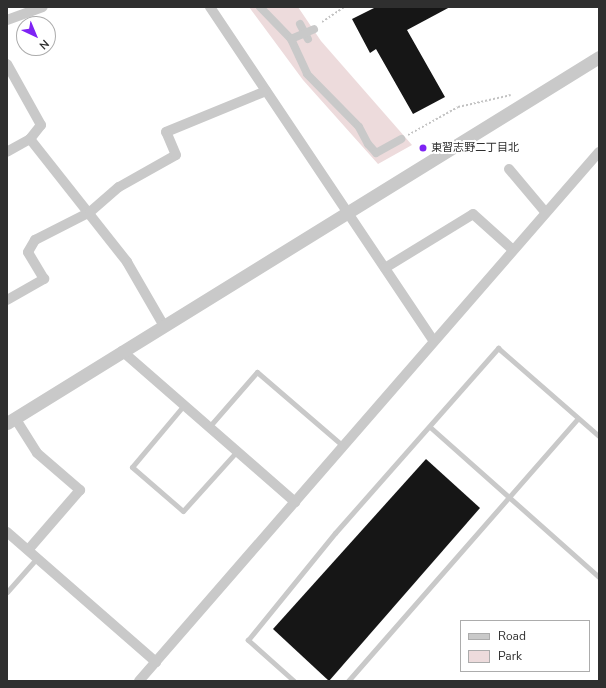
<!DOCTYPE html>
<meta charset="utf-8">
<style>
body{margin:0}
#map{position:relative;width:606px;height:688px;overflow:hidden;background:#fff;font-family:"Nunito Sans","Noto Sans JP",sans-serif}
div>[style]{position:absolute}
.green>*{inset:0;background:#eddbdc}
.building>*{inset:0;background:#161616}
.path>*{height:2px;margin-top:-1px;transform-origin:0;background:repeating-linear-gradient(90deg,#c3c3c3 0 2px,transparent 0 4px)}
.service>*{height:5px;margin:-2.5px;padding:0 2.5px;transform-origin:2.5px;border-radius:2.5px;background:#c9c9c9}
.pedestrian>*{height:8px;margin:-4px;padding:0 4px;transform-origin:4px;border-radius:4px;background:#c9c9c9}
.minor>*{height:10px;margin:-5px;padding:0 5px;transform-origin:5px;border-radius:5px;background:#c9c9c9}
.tertiary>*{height:13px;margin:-6.5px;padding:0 6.5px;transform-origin:6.5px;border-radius:6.5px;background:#c9c9c9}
.dots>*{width:11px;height:11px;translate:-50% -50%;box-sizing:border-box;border:2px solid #fff;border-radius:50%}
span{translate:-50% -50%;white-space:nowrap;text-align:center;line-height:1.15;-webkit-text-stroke:4px #fff;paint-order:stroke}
.poi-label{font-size:11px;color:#2f2f2f}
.left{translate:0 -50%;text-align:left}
.frame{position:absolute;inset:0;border:8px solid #2f2f2f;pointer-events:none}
.legend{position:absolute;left:460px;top:620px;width:130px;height:52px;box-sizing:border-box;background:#fff;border:1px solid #acacac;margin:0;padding:5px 7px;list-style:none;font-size:12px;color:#2f2f2f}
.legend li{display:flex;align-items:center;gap:8px;height:20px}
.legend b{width:20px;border:1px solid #acacac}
.north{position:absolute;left:16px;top:16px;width:40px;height:40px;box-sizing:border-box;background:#fff;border:1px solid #acacac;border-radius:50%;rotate:136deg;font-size:11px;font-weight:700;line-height:16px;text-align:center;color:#2f2f2f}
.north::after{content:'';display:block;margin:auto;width:14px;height:18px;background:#7e23f4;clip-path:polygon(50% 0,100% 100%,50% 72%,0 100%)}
</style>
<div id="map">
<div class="green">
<div style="clip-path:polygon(249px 7px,298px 7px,321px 41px,412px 145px,378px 164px,303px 80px)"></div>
</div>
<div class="building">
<div style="clip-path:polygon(376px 7px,450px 7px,407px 30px,445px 97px,413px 114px,376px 49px,370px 53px,352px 19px)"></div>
<div style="clip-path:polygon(426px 459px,480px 508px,329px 681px,273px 629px)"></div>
</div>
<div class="path">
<div style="left:322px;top:22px;width:27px;rotate:-34deg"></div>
<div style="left:408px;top:135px;width:57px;rotate:-29.2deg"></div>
<div style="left:458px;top:107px;width:54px;rotate:-12.8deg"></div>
</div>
<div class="service">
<div style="left:184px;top:405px;width:81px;rotate:130deg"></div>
<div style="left:132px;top:467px;width:67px;rotate:40.8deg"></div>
<div style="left:183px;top:511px;width:81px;rotate:-48deg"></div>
<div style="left:209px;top:427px;width:73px;rotate:-48.9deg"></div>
<div style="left:257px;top:372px;width:113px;rotate:40.7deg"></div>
<div style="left:430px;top:427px;width:226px;rotate:41.6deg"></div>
<div style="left:7px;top:592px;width:45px;rotate:-48.6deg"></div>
<div style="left:294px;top:681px;width:62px;rotate:-138.3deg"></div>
<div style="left:248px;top:640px;width:138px;rotate:-50.9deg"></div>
<div style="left:335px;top:533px;width:247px;rotate:-48.6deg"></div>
<div style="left:498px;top:348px;width:134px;rotate:41.1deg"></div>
<div style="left:348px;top:681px;width:349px;rotate:-48.8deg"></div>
</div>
<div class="pedestrian">
<div style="left:260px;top:7px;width:45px;rotate:45.9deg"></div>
<div style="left:291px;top:39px;width:38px;rotate:65deg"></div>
<div style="left:307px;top:74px;width:74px;rotate:45.5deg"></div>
<div style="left:359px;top:127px;width:19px;rotate:62deg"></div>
<div style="left:368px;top:144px;width:12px;rotate:48deg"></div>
<div style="left:376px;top:153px;width:29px;rotate:-29deg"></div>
<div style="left:300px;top:24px;width:17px;rotate:62deg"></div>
<div style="left:291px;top:39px;width:25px;rotate:-23deg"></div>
</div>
<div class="minor">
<div style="left:210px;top:7px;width:402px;rotate:56.2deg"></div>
<div style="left:7px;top:20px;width:38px;rotate:-20deg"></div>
<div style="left:7px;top:64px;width:70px;rotate:60.9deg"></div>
<div style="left:41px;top:125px;width:18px;rotate:128deg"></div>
<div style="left:30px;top:139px;width:26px;rotate:151deg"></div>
<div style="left:30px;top:139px;width:157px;rotate:51.7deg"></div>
<div style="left:127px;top:262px;width:74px;rotate:60deg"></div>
<div style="left:509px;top:169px;width:57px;rotate:49.9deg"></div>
<div style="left:385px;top:268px;width:103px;rotate:-31.5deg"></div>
<div style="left:473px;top:214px;width:54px;rotate:42deg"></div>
<div style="left:7px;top:300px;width:43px;rotate:-29.6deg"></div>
<div style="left:44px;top:279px;width:31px;rotate:-121deg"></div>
<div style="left:28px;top:252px;width:14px;rotate:-60deg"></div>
<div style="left:35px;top:240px;width:62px;rotate:-27deg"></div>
<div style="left:90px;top:212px;width:38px;rotate:-41deg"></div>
<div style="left:119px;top:187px;width:65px;rotate:-29.3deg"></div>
<div style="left:176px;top:155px;width:25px;rotate:-113deg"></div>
<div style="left:166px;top:132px;width:108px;rotate:-22.3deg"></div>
<div style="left:122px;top:351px;width:230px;rotate:41.1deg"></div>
<div style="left:15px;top:418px;width:41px;rotate:57.8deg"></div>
<div style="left:37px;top:453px;width:57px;rotate:40.7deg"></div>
<div style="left:80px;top:490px;width:79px;rotate:130.9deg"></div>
<div style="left:7px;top:532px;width:198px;rotate:41.1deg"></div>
<div style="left:139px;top:681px;width:701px;rotate:-48.99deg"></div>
</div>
<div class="tertiary">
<div style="left:7px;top:423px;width:696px;rotate:-31.73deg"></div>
</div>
<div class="dots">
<div style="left:423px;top:148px;background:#7e23f4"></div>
</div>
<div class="poi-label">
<span class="left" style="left:431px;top:148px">東習志野二丁目北</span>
</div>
<div class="frame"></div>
<ul class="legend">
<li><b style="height:5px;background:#c9c9c9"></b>Road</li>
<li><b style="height:11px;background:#eddbdc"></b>Park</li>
</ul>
<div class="north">N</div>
</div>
